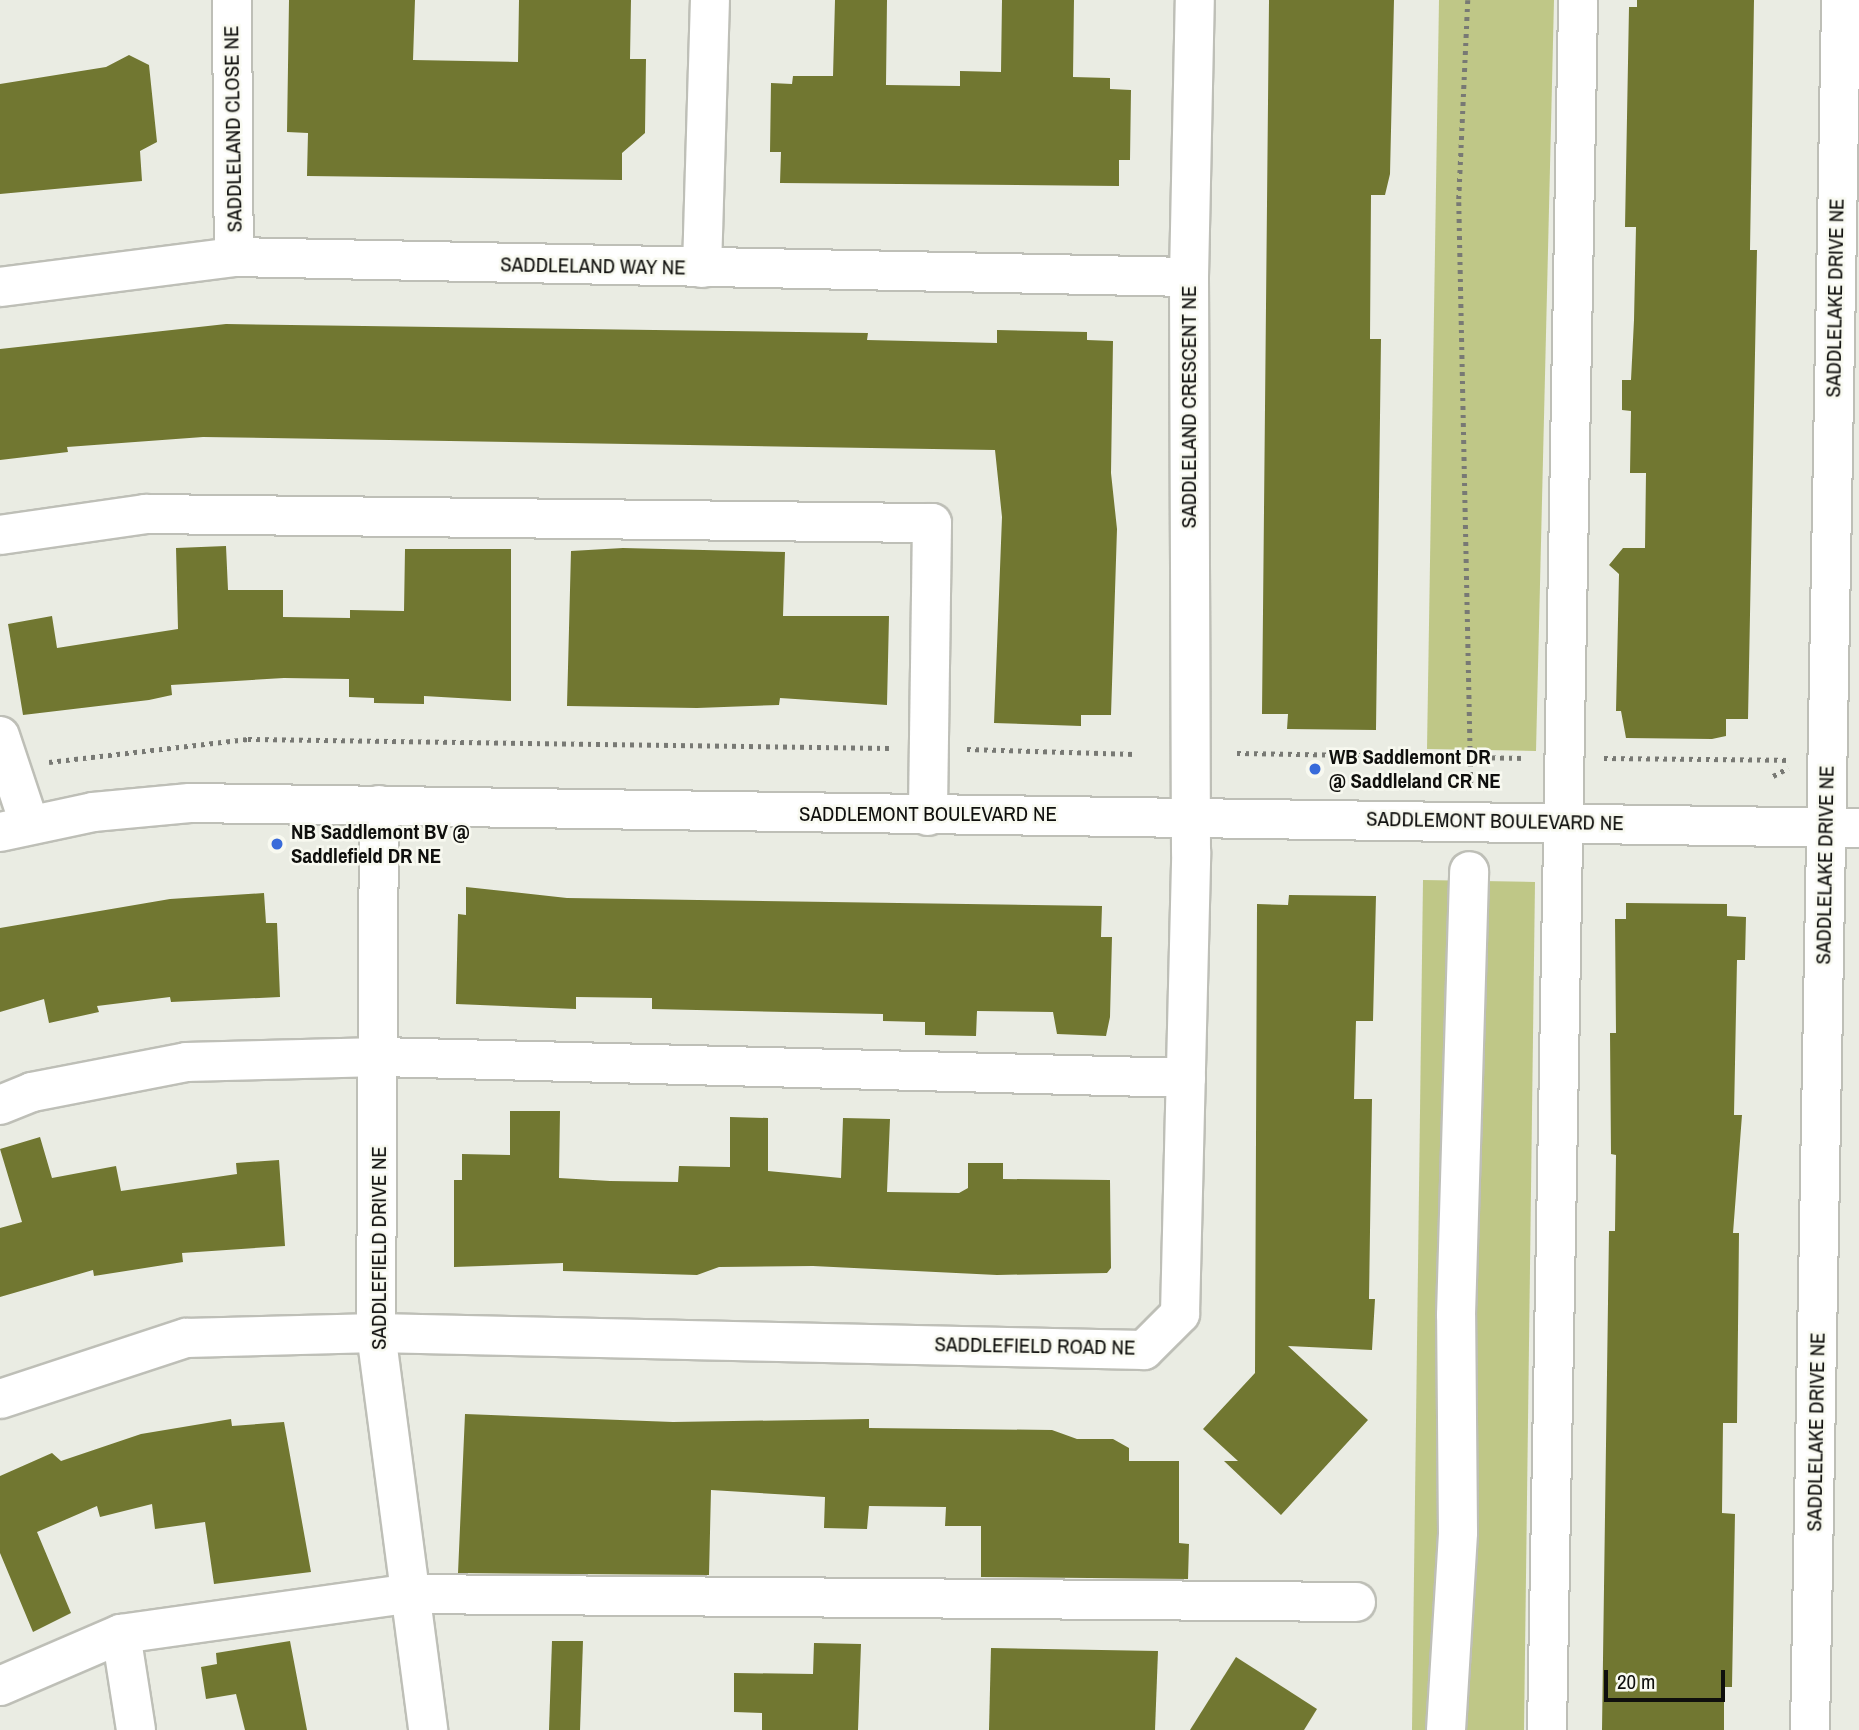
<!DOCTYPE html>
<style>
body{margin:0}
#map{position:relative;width:1859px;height:1730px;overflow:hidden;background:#eaece3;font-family:"Archivo Narrow",sans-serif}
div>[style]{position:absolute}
.green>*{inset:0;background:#bfc787}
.building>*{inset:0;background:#717731}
.path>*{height:4.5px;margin-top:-2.25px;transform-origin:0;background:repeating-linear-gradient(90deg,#787974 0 3.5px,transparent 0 8.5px)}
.roads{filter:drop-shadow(2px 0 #bebfb7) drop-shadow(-2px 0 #bebfb7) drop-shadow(0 2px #bebfb7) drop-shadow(0 -2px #bebfb7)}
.minor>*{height:38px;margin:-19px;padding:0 19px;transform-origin:19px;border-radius:19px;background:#fff}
.dots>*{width:19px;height:19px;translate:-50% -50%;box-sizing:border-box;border:4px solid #f8f9f0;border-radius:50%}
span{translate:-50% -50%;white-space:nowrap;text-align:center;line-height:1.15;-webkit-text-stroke:5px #f8f9f0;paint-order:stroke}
.street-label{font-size:21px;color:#0f0f0d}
.poi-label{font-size:21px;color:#0f0f0d;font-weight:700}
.left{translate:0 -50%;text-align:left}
.scale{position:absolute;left:1604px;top:1670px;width:121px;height:32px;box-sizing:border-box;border:4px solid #0f0f0d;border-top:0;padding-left:9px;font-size:21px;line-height:24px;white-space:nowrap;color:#0f0f0d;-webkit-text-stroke:5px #f8f9f0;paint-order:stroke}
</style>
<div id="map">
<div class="green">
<div style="clip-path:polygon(1439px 0,1554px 0,1536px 751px,1427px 749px)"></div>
<div style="clip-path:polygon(1423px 880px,1535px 882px,1524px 1730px,1412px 1730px)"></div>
</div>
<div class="building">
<div style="clip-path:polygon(289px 0,415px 0,413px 60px,518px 62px,519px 0,631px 0,630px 59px,646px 59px,645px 133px,622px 153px,622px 180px,307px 176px,308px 133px,287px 132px)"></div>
<div style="clip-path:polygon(835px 0,887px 0,886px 85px,960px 86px,960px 71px,1001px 72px,1002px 0,1074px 0,1073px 77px,1110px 78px,1110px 89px,1131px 90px,1130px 160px,1119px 160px,1119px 186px,780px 183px,781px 152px,770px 152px,771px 83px,792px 84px,793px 76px,833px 76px)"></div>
<div style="clip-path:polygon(1269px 0,1394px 0,1390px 174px,1385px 195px,1371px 195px,1370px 339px,1381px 339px,1376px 730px,1287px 729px,1288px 714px,1262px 714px)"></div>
<div style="clip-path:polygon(1637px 0,1754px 0,1750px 250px,1757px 250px,1748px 719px,1726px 719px,1726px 736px,1712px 739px,1626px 738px,1621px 711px,1616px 711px,1619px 574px,1609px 565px,1623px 548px,1645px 548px,1646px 473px,1630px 473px,1631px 411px,1622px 410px,1622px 380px,1631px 380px,1634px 320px,1636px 227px,1625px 227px,1629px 7px,1637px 7px)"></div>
<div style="clip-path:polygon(129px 55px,149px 65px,157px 142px,140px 151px,142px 181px,0 194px,0 84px,106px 67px)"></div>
<div style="clip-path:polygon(226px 324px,868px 333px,867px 340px,997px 343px,997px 330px,1087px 332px,1087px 340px,1113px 341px,1111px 473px,1117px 529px,1111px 715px,1081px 715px,1081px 726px,994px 723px,1002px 517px,995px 450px,203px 437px,67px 447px,68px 452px,0 460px,0 349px)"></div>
<div style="clip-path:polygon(226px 546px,228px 590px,283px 590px,283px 617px,350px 618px,350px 610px,404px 611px,405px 549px,511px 549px,511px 701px,424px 696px,424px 704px,374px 703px,374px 698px,349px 697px,349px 679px,284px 678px,171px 685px,172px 695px,149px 700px,23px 715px,8px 624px,52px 616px,57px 648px,178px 629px,176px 548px)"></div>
<div style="clip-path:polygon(623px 548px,785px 552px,783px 616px,889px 616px,887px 705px,780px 698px,779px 705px,697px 708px,567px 706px,571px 551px)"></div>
<div style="clip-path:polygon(466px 887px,567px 898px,1102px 906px,1101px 937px,1112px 937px,1110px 1017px,1106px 1036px,1057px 1034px,1053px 1012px,977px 1011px,976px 1036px,925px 1035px,925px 1022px,883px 1021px,883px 1014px,652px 1009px,652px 998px,576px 997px,576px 1009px,456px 1004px,458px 914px,466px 915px)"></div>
<div style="clip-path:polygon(264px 893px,266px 923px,277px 923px,280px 997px,171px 1002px,170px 997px,97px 1006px,99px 1012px,49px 1023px,44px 999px,0 1012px,0 928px,170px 899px)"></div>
<div style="clip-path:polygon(1289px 895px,1376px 896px,1373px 1021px,1356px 1021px,1354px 1099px,1372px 1099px,1369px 1299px,1375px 1299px,1372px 1350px,1288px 1346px,1368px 1420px,1281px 1515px,1224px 1461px,1238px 1461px,1203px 1429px,1255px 1373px,1257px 904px,1288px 905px)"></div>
<div style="clip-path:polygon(1626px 903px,1727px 904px,1727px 916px,1746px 917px,1745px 960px,1737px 960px,1734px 1115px,1742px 1115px,1733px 1233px,1739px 1233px,1737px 1423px,1723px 1423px,1722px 1513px,1735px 1514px,1732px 1687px,1724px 1687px,1724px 1730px,1602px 1730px,1609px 1231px,1615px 1231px,1616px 1155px,1611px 1154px,1610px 1033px,1616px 1033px,1615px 919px,1626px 919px)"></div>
<div style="clip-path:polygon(510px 1111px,560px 1111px,559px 1178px,610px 1181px,678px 1182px,679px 1166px,730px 1167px,730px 1117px,768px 1118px,768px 1171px,841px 1178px,843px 1118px,890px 1119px,887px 1192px,959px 1193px,968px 1188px,968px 1163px,1003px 1163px,1003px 1179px,1110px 1180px,1111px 1268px,1107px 1273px,997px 1275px,813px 1266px,719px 1267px,697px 1275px,563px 1271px,563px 1263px,454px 1267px,454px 1180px,462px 1180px,462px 1154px,510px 1155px)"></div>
<div style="clip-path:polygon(40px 1137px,52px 1178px,116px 1166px,121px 1191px,237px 1174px,236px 1163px,279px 1160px,285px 1246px,182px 1253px,183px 1262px,94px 1276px,93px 1270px,0 1297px,0 1228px,22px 1222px,0 1149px)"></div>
<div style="clip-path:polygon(465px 1414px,673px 1422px,869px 1419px,869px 1428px,1052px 1430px,1077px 1439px,1113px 1439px,1129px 1448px,1129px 1461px,1179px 1461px,1179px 1543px,1189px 1544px,1188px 1579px,981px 1577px,981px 1526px,945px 1526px,946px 1507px,869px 1506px,867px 1529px,824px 1528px,825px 1497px,711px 1490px,709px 1575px,458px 1573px)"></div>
<div style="clip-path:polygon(231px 1419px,232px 1426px,284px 1422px,311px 1572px,214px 1584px,205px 1522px,155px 1529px,152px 1504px,100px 1517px,97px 1506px,37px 1532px,71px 1613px,33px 1632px,0 1553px,0 1476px,52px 1453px,61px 1461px,141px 1434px)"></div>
<div style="clip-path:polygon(290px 1641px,307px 1730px,245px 1730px,236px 1694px,206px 1699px,201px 1667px,217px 1664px,216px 1653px)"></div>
<div style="clip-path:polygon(552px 1641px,583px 1641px,580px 1730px,549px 1730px)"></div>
<div style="clip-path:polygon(814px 1643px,861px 1644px,858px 1730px,762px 1730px,762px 1713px,734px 1712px,734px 1673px,813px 1674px)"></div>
<div style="clip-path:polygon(991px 1648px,1158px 1651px,1155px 1730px,989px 1730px)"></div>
<div style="clip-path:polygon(1236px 1657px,1317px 1709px,1304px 1730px,1190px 1730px)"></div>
</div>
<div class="path">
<div style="left:1468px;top:0;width:202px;rotate:92.6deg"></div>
<div style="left:1459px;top:202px;width:581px;rotate:88.82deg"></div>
<div style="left:967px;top:749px;width:168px;rotate:1.7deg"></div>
<div style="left:1237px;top:753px;width:288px;rotate:1deg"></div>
<div style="left:1604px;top:758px;width:184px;rotate:0.6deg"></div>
<div style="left:49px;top:762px;width:200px;rotate:-6.6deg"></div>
<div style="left:248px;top:739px;width:641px;rotate:0.8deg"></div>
<div style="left:1773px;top:776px;width:17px;rotate:-28deg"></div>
</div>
<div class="roads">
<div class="minor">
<div style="left:232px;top:0;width:257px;rotate:89.6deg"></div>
<div style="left:702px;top:268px;width:268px;rotate:-88.3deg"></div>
<div style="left:0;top:287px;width:236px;rotate:-7.3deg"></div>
<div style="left:234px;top:257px;width:955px;rotate:1.2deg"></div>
<div style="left:0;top:535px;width:147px;rotate:-8.2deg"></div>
<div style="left:145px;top:514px;width:787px;rotate:0.66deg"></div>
<div style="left:932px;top:523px;width:293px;rotate:90.8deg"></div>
<div style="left:0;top:736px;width:92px;rotate:71.6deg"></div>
<div style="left:379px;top:805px;width:528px;rotate:90.33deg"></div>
<div style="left:376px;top:1333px;width:400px;rotate:82.5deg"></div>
<div style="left:0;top:832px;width:95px;rotate:-12.1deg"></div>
<div style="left:93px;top:812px;width:97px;rotate:-5.3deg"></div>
<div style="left:190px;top:803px;width:1669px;rotate:0.86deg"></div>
<div style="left:0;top:1105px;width:35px;rotate:-22deg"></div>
<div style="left:32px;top:1092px;width:157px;rotate:-11deg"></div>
<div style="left:186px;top:1062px;width:194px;rotate:-1.5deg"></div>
<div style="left:380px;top:1057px;width:806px;rotate:1.49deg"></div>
<div style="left:0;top:1399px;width:196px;rotate:-18.2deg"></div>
<div style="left:186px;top:1338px;width:190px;rotate:-1.5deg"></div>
<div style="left:376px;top:1333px;width:768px;rotate:1.27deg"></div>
<div style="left:1144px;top:1350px;width:51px;rotate:-45deg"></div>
<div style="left:1180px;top:1314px;width:462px;rotate:-88.6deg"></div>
<div style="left:1191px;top:852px;width:575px;rotate:-90.2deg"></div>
<div style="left:1189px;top:277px;width:277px;rotate:-88.8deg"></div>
<div style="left:121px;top:1634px;width:97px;rotate:81.1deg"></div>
<div style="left:0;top:1686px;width:132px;rotate:-23.3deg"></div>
<div style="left:121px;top:1634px;width:287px;rotate:-8deg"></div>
<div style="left:405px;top:1594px;width:951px;rotate:0.48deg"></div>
<div style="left:1446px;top:1730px;width:198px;rotate:-86.5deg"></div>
<div style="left:1458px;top:1532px;width:217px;rotate:-90.5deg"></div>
<div style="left:1456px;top:1315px;width:444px;rotate:-88.3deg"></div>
<div style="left:1547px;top:1730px;width:1730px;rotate:-88.97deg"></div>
<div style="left:1810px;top:1730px;width:1730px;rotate:-88.97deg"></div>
</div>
</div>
<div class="dots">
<div style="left:1315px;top:769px;background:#396bda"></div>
<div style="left:277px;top:844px;background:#396bda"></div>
</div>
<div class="street-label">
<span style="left:233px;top:129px;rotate:-91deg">SADDLELAND CLOSE NE</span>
<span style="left:593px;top:266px;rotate:1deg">SADDLELAND WAY NE</span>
<span style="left:1835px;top:298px;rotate:-89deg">SADDLELAKE DRIVE NE</span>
<span style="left:1189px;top:407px;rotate:-90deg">SADDLELAND CRESCENT NE</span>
<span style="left:928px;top:814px">SADDLEMONT BOULEVARD NE</span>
<span style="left:1495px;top:821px;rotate:1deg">SADDLEMONT BOULEVARD NE</span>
<span style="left:1825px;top:865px;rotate:-89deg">SADDLELAKE DRIVE NE</span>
<span style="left:379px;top:1248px;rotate:-90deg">SADDLEFIELD DRIVE NE</span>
<span style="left:1035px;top:1346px;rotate:1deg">SADDLEFIELD ROAD NE</span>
<span style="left:1816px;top:1432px;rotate:-89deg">SADDLELAKE DRIVE NE</span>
</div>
<div class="poi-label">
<span class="left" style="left:1329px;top:769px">WB Saddlemont DR<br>@ Saddleland CR NE</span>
<span class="left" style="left:291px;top:844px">NB Saddlemont BV @<br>Saddlefield DR NE</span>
</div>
<div class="scale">20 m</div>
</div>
